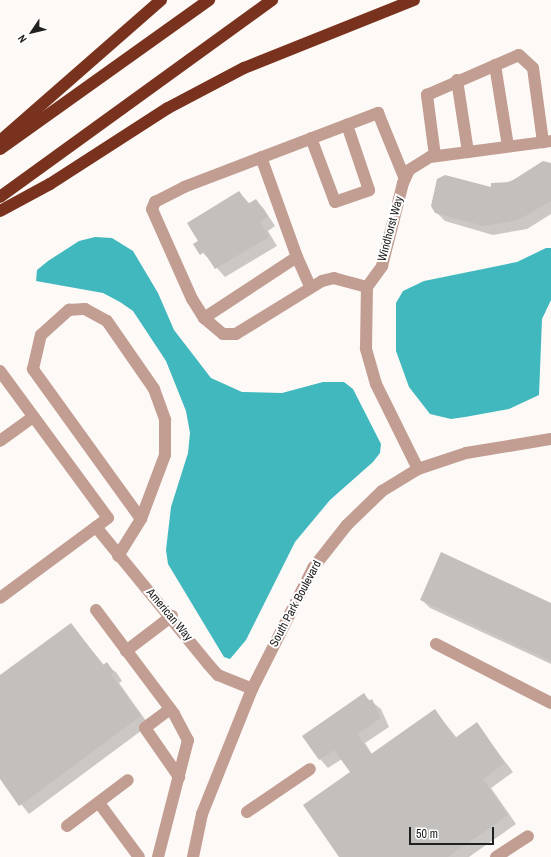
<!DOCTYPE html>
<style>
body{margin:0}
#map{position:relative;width:551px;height:857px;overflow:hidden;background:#fdf9f7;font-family:"Archivo Narrow",sans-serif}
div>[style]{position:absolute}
.water>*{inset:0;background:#40b8be}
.shadow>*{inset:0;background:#0003}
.building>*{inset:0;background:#c3bfbd}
.minor>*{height:12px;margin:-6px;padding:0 6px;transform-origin:6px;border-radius:6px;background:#c29d92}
.highway>*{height:12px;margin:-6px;padding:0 6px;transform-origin:6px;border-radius:6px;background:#79321d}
span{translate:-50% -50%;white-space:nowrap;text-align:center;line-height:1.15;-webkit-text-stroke:4px #fff;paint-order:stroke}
.street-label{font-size:12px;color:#21201f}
.north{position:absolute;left:12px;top:12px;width:40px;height:40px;-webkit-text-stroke:3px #fff;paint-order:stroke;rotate:235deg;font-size:11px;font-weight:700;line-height:16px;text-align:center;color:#21201f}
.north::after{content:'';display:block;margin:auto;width:14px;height:18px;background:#21201f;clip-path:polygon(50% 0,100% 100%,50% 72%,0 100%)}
.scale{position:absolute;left:409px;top:827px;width:85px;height:18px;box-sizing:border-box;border:2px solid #21201f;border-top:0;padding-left:5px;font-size:12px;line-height:14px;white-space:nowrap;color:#21201f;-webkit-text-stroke:3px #fff;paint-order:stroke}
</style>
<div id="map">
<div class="water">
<div style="clip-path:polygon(95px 237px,112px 238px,133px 251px,158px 293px,174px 330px,211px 378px,242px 392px,282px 393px,323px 382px,344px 382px,353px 389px,381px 444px,380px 453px,373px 462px,330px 500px,295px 542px,246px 640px,230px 659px,224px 657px,168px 564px,166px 550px,171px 507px,188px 453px,190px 433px,186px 411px,166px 361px,133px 311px,120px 302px,103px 293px,36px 281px,37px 270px,48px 261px,79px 241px)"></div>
<div style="clip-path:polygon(546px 248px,551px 248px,551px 300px,542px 319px,539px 395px,509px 409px,465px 417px,451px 419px,430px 414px,409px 387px,396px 351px,396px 303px,403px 291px,424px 281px,517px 262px)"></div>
</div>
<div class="shadow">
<div style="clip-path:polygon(551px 164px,551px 214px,527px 229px,493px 235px,445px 221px,436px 212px)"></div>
<div style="clip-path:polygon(239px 192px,250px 204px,256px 200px,264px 209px,275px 226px,268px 231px,277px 246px,225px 277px,195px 244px)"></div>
<div style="clip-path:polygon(421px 599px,551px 604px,551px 664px,430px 608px)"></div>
<div style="clip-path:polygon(71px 625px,104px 665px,116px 672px,122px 681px,119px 683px,149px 725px,29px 814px,0 778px,0 676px)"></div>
<div style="clip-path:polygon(363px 695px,381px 709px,389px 727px,365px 743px,372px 754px,435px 711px,457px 738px,476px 724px,513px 772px,491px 788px,516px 824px,469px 857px,340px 857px,351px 772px,342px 759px,328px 768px,320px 759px)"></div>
</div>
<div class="building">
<div style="clip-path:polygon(543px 161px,551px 163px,551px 201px,518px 220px,484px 226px,435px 213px,431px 206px,437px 179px,445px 175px,491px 187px,491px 183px,510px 182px)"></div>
<div style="clip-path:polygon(239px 191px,248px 204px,256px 199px,268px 217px,260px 222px,269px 237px,215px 269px,204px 252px,200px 255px,193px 244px,198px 241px,187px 223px)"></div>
<div style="clip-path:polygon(441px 552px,551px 603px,551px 661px,420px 600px)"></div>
<div style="clip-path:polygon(71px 623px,103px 665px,107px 662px,114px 672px,111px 674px,141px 716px,19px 806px,0 779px,0 675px)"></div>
<div style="clip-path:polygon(364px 693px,369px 701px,372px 699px,381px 718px,357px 734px,371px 754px,435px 709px,455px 738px,477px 722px,505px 763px,483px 779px,508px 815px,448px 857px,339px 857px,303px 805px,350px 772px,334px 750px,319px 760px,302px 736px)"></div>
</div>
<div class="minor">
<div style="left:495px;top:65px;width:82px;rotate:80.9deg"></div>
<div style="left:457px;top:80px;width:73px;rotate:81.3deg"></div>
<div style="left:311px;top:138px;width:68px;rotate:69.4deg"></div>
<div style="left:335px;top:202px;width:36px;rotate:-19deg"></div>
<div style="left:369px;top:190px;width:69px;rotate:-108.7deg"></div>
<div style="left:435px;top:156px;width:62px;rotate:-97.5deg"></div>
<div style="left:427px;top:95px;width:100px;rotate:-23.5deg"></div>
<div style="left:519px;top:55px;width:19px;rotate:43deg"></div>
<div style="left:533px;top:68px;width:75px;rotate:82.3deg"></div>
<div style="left:297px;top:257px;width:32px;rotate:66deg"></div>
<div style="left:367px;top:287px;width:34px;rotate:-165deg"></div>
<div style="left:334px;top:278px;width:12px;rotate:166deg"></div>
<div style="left:322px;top:281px;width:101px;rotate:148.4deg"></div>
<div style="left:236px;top:334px;width:13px;rotate:180deg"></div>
<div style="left:223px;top:334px;width:25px;rotate:-140deg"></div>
<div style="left:204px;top:318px;width:22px;rotate:-122deg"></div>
<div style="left:192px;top:299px;width:98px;rotate:-114deg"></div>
<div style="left:152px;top:209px;width:8px;rotate:-67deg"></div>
<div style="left:155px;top:202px;width:33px;rotate:-27deg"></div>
<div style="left:184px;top:187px;width:208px;rotate:-20.9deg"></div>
<div style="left:378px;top:113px;width:71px;rotate:67.8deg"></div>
<div style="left:204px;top:318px;width:111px;rotate:-33.3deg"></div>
<div style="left:297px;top:257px;width:106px;rotate:-109.8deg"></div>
<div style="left:0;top:371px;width:182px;rotate:53.7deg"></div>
<div style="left:108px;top:518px;width:134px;rotate:143.5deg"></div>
<div style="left:0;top:441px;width:41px;rotate:-36deg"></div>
<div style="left:418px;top:469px;width:95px;rotate:-116.3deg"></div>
<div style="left:376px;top:384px;width:37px;rotate:-106deg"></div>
<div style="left:366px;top:348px;width:61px;rotate:-89.1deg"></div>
<div style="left:367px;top:287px;width:26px;rotate:-54deg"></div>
<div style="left:382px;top:266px;width:86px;rotate:-75.8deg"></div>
<div style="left:403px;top:183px;width:14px;rotate:-65deg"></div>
<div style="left:409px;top:170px;width:25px;rotate:-32deg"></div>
<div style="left:430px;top:157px;width:122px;rotate:-7.5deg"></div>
<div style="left:96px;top:527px;width:177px;rotate:50.7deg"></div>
<div style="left:208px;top:664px;width:15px;rotate:48deg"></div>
<div style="left:218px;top:675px;width:37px;rotate:22deg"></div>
<div style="left:118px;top:556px;width:44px;rotate:-58.1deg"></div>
<div style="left:141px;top:519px;width:185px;rotate:-125.8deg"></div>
<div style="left:33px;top:369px;width:35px;rotate:-77deg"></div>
<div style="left:41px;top:335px;width:38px;rotate:-42deg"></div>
<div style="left:69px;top:310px;width:16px;rotate:-4deg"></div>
<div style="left:85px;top:309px;width:25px;rotate:29deg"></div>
<div style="left:107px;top:321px;width:83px;rotate:55.3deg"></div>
<div style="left:154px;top:389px;width:33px;rotate:70deg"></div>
<div style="left:165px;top:420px;width:35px;rotate:90deg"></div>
<div style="left:165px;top:455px;width:68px;rotate:110.6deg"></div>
<div style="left:96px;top:610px;width:130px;rotate:53.1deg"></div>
<div style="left:174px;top:714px;width:30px;rotate:62deg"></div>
<div style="left:188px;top:740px;width:121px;rotate:104.4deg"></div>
<div style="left:436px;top:644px;width:129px;rotate:27.2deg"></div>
<div style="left:126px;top:651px;width:58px;rotate:-37.3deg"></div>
<div style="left:170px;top:709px;width:31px;rotate:143deg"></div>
<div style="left:145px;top:728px;width:60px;rotate:55.2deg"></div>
<div style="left:99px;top:803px;width:67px;rotate:53.5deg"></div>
<div style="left:247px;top:812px;width:76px;rotate:-34.3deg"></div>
<div style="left:67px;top:826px;width:76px;rotate:-37deg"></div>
<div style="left:193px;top:857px;width:44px;rotate:-78.2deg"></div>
<div style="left:202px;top:814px;width:135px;rotate:-68.2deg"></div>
<div style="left:252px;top:689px;width:136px;rotate:-63.2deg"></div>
<div style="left:313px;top:568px;width:55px;rotate:-51.7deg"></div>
<div style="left:347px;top:525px;width:49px;rotate:-44.2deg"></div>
<div style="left:382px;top:491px;width:42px;rotate:-31.4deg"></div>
<div style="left:418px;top:469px;width:51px;rotate:-18.4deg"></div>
<div style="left:466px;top:453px;width:86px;rotate:-9.4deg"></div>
<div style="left:496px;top:857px;width:38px;rotate:-33deg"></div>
</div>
<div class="highway">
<div style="left:0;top:141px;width:214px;rotate:-41.2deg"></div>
<div style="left:0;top:149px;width:257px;rotate:-35.5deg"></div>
<div style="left:0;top:197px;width:336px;rotate:-35.9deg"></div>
<div style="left:0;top:211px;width:57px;rotate:-28.4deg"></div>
<div style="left:50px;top:184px;width:140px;rotate:-32.8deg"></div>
<div style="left:168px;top:108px;width:86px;rotate:-27.8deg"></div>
<div style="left:244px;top:68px;width:183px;rotate:-21.8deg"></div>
</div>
<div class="street-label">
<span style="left:391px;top:229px;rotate:-75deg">Windhorst Way</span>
<span style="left:296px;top:604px;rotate:-62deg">South Park Boulevard</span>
<span style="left:169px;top:615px;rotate:50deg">American Way</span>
</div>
<div class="north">N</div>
<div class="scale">50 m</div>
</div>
